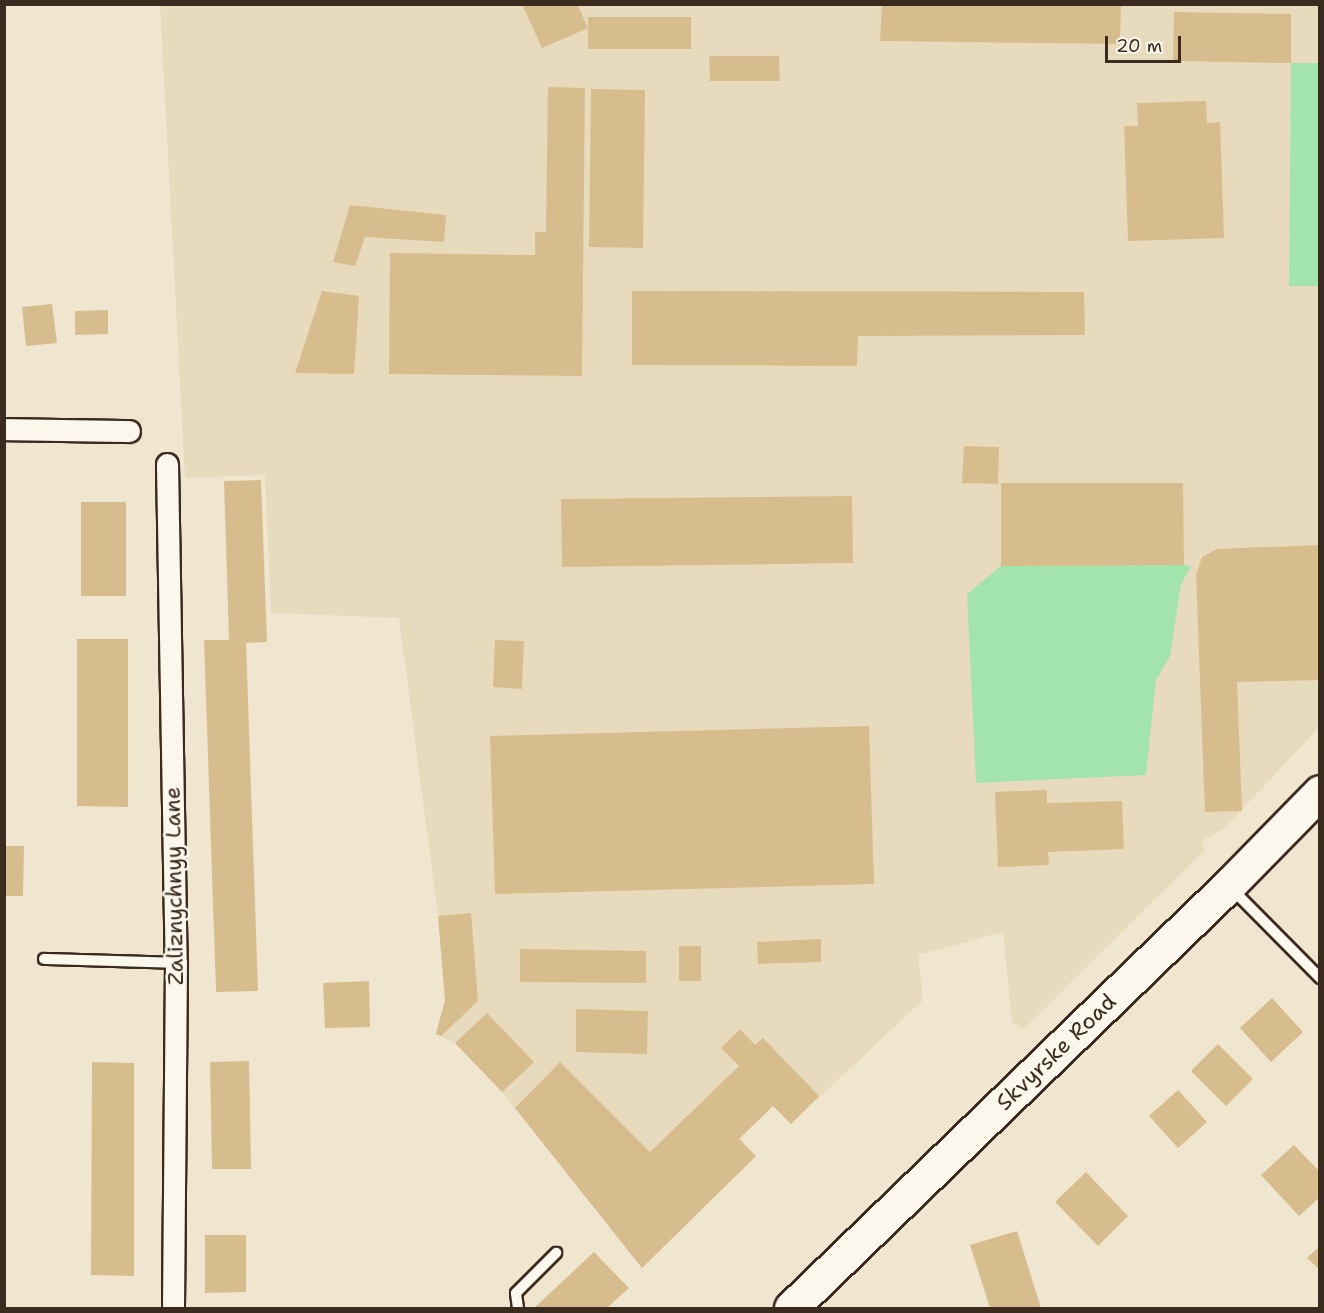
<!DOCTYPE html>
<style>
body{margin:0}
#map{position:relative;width:1324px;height:1313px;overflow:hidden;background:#f0e6d0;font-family:"Shantell Sans",sans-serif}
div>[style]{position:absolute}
.built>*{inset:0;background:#e8dabc}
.green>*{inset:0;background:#a3e4ad}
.building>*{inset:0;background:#d7bd8d}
.roads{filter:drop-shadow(2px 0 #3b2a1e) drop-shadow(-2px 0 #3b2a1e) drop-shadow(0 2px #3b2a1e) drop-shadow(0 -2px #3b2a1e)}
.lane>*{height:10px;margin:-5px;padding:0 5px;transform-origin:5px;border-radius:5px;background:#fbf7ec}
.street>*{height:21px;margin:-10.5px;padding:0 10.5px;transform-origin:10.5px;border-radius:10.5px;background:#fbf7ec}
.primary>*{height:33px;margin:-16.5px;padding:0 16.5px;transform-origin:16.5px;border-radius:16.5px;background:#fbf7ec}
span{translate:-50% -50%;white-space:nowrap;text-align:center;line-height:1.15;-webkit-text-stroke:5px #fbf7ec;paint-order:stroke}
.street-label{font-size:22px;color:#3b2a1e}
.frame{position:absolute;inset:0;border:6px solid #3b2a1e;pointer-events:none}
.scale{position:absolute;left:1105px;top:36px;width:76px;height:27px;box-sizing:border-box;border:3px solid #3b2a1e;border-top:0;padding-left:8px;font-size:18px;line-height:21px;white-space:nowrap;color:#3b2a1e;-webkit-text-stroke:4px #fbf7ec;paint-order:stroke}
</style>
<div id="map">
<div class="built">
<div style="clip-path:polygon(160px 5px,1319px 5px,1319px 727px,1225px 828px,1202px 841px,1205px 850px,1024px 1029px,1012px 1022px,1003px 932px,918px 955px,923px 1000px,791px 1124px,773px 1106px,740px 1138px,756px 1156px,642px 1268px,502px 1092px,455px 1043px,436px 1034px,445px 1000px,438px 916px,399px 618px,271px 613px,265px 475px,185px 478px)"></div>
</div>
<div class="green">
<div style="clip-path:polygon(1291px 63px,1319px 63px,1319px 286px,1289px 286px)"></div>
<div style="clip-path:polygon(1184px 565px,1191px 566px,1181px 584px,1170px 656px,1156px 680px,1146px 775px,976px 783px,967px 594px,1001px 566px)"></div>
</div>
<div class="building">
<div style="clip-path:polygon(522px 4px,577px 4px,588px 28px,542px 48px)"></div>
<div style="clip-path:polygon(882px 4px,1121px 4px,1120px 44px,880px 41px)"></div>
<div style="clip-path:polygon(1174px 12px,1291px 14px,1291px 63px,1173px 61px)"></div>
<div style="clip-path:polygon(588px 17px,691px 17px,691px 49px,588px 49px)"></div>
<div style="clip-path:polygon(709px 56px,779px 56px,780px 81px,710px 81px)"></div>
<div style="clip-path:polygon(548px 87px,585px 88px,582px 376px,389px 374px,390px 253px,535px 255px,535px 232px,546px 232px)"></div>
<div style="clip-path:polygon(591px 89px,645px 90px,643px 248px,589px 247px)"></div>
<div style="clip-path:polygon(1206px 101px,1207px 123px,1220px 122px,1224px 238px,1128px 241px,1124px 126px,1138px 126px,1137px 103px)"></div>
<div style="clip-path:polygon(350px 205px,446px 215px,444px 242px,365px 237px,355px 266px,333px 262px)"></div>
<div style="clip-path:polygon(322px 291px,359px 296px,354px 374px,295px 373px)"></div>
<div style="clip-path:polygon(632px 291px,1084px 292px,1085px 335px,858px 336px,857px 366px,632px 365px)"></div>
<div style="clip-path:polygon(52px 304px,57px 343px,26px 346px,22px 307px)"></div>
<div style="clip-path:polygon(108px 310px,108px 334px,75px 335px,75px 311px)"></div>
<div style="clip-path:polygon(964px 446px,999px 447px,998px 484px,962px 483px)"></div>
<div style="clip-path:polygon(261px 480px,267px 642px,246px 643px,258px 991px,216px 992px,204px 640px,229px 640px,224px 481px)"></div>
<div style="clip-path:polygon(1001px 483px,1183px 483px,1184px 565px,1001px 566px)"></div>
<div style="clip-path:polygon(852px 496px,853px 563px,562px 567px,561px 499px)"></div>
<div style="clip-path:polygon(81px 502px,126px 502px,126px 596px,81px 596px)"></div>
<div style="clip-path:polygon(1320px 545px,1320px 680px,1237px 682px,1242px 811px,1205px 812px,1196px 575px,1202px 557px,1217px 549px)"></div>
<div style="clip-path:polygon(77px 639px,128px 639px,128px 807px,77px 806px)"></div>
<div style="clip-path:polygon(495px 640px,524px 641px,522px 689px,493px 687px)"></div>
<div style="clip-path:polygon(869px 726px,874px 884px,495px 894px,490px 736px)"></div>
<div style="clip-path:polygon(1047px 790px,1047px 803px,1122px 801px,1124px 849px,1048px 852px,1049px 865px,998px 867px,995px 792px)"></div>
<div style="clip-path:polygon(4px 846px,24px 846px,23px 896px,4px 896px)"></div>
<div style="clip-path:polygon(471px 913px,478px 1001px,441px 1036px,436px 1034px,445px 1000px,438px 916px)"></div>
<div style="clip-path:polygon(821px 939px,821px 962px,758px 964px,757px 942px)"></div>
<div style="clip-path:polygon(679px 946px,701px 946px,701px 981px,679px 981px)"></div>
<div style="clip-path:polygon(520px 949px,646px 951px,646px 983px,520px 982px)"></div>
<div style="clip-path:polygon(369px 981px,370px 1027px,325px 1028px,323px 983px)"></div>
<div style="clip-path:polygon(1272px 998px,1303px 1032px,1271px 1062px,1240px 1028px)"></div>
<div style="clip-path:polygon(576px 1009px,648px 1011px,647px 1054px,576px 1052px)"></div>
<div style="clip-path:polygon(487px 1013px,534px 1062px,502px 1092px,455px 1043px)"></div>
<div style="clip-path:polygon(740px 1029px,755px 1045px,763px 1038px,819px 1096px,791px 1124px,773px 1106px,739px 1139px,756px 1156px,642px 1268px,515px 1108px,560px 1062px,650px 1152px,739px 1066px,721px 1048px)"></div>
<div style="clip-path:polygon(1218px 1044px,1253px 1079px,1226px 1106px,1191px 1071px)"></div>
<div style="clip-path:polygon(249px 1061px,251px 1169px,212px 1169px,210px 1062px)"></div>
<div style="clip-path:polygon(92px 1062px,134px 1063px,134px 1276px,91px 1275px)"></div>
<div style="clip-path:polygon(1178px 1090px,1207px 1122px,1178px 1148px,1149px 1116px)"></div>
<div style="clip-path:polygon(1294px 1145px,1320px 1172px,1320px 1197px,1299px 1216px,1261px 1175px)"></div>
<div style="clip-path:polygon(1086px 1172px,1128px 1216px,1098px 1246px,1055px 1202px)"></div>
<div style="clip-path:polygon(1017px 1231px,1041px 1308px,990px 1308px,970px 1245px)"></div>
<div style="clip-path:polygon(205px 1235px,246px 1235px,246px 1292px,205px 1293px)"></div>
<div style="clip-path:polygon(1320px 1246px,1320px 1270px,1307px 1258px)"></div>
<div style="clip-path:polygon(594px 1252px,629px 1288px,607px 1308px,534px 1308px)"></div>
</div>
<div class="roads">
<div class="lane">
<div style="left:1231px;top:888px;width:127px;rotate:45.3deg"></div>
<div style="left:44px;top:959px;width:132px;rotate:1.7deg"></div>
<div style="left:518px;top:1308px;width:15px;rotate:-98deg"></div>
<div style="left:516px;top:1293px;width:57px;rotate:-45deg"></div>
</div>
<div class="street">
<div style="left:4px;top:429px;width:125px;rotate:0.9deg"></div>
<div style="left:167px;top:464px;width:499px;rotate:89deg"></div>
<div style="left:176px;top:963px;width:345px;rotate:90.5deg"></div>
</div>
<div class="primary">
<div style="left:791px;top:1308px;width:609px;rotate:-44deg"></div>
<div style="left:1229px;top:885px;width:130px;rotate:-45.6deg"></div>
</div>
</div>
<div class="street-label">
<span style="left:174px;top:886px;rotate:-91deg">Zaliznychnyy Lane</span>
<span style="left:1056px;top:1052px;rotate:-44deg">Skvyrske Road</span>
</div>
<div class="frame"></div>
<div class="scale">20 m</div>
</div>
